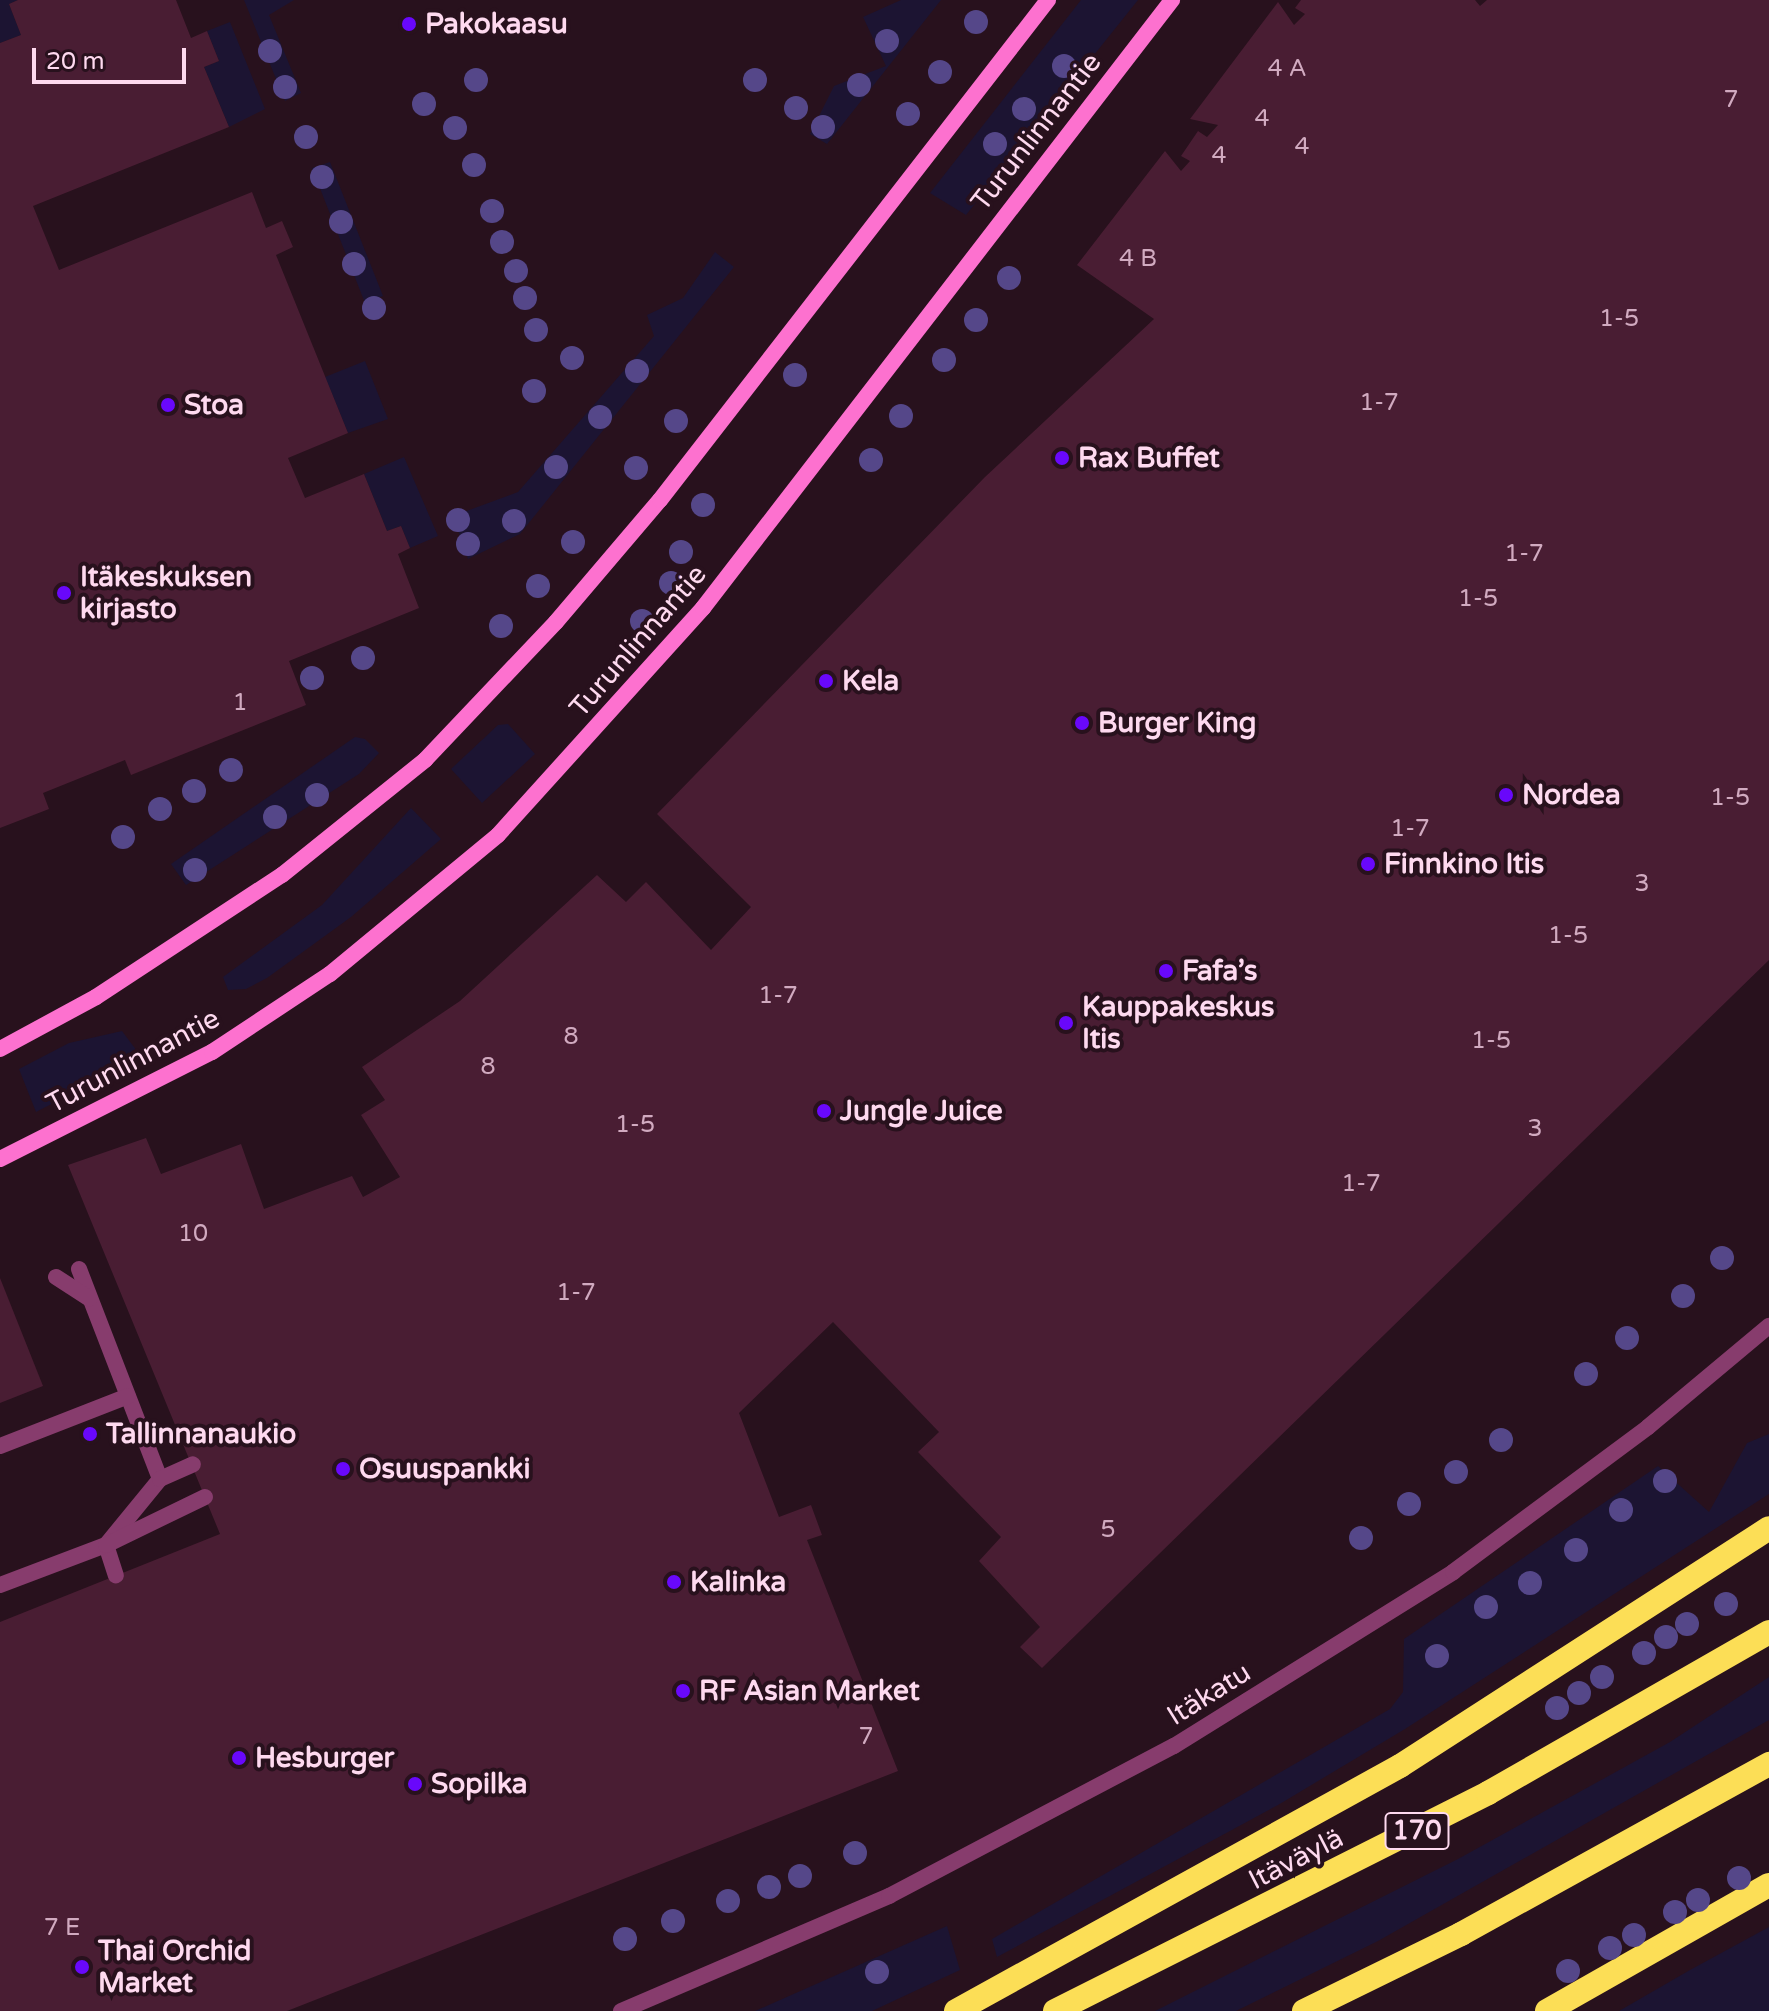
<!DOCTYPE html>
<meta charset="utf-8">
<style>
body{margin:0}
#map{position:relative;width:1769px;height:2011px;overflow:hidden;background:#28111d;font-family:"Varela Round",sans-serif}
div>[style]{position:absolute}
.green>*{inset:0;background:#1c1432}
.building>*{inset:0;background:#491d33}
.street>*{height:16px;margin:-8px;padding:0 8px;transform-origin:8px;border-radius:8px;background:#873c6d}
.secondary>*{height:16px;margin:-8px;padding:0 8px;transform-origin:8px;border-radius:8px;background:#fd71cf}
.highway>*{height:24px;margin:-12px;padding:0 12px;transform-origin:12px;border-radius:12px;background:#fcde56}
.trees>*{width:24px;height:24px;margin:-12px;border-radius:50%;background:#554789}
.dots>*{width:22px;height:22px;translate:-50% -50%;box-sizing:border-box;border:4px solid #28111d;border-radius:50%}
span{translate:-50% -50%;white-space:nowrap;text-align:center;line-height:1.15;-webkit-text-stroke:8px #28111d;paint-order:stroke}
.number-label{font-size:24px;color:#d1aac0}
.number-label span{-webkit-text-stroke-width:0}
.shield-label span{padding:2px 6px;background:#28111d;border:2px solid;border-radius:6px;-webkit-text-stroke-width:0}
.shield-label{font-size:26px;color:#fed9ef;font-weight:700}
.poi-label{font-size:28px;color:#fed9ef;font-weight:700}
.left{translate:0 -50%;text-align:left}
.street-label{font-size:28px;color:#fed9ef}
.scale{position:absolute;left:32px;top:48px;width:154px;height:36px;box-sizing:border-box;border:4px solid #fed9ef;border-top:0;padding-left:10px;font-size:24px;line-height:28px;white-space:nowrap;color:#fed9ef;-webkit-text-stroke:6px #28111d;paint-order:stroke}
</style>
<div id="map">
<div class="green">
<div style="clip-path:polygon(0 0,18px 0,9px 4px,21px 35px,0 43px)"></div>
<div style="clip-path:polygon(244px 0,294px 0,269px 15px,301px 93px,285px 101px)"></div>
<div style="clip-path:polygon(901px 0,941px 0,827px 144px,810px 134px,834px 86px,886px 66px,863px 17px)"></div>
<div style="clip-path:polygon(1081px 0,1138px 0,966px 215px,930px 193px)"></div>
<div style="clip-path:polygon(230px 22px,265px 109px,229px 127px,204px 67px,219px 61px,207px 31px)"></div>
<div style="clip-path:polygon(330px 162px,383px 296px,365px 303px,312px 168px)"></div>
<div style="clip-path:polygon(715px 252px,734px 267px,520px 534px,468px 559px,453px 516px,518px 492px,654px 336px,647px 315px,683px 298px)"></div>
<div style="clip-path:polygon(365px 361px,388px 419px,348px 433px,325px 377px)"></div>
<div style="clip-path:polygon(404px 457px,438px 536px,410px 548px,401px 526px,387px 531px,364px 474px)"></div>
<div style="clip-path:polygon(508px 724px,535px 754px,482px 803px,451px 769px,498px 725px)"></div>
<div style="clip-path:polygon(355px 737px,365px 739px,379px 753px,359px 774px,186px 885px,171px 864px)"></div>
<div style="clip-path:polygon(411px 808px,441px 839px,351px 917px,267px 978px,246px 989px,228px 990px,223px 977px,322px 905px)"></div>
<div style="clip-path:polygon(122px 1031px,137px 1051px,135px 1061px,36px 1112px,19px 1069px,69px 1043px)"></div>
<div style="clip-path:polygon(1769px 1434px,1769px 1494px,1405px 1729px,1278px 1805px,997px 1957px,992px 1939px,1390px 1709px,1403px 1692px,1404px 1639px,1658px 1466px,1709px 1512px,1747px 1443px)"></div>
<div style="clip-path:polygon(1769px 1677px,1769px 1720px,1378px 1941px,1236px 2011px,1155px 2011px,1458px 1859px,1670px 1742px)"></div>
<div style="clip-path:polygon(947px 1926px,960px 1970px,872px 2011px,755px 2011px)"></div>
<div style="clip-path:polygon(1769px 1927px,1769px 2011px,1619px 2011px,1690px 1970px)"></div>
</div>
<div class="building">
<div style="clip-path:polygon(18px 0,176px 0,191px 38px,207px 31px,219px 61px,204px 67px,229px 127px,33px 206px,59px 270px,252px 192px,266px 228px,282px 221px,293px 247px,276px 255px,348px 433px,288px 458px,305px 498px,364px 474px,387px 531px,401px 526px,410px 548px,398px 554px,419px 608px,289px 661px,306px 705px,131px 775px,125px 760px,43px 793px,49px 809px,0 828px,0 43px,21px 35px,9px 4px)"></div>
<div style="clip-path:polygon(1301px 0,1475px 0,1480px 6px,1487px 0,1769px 0,1769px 960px,1042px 1668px,1020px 1647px,1040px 1627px,979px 1561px,1001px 1537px,918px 1452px,939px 1432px,833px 1322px,739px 1413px,779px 1517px,811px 1505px,822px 1535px,807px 1540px,898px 1771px,287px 2011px,0 2011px,0 1622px,220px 1534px,68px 1165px,146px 1138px,161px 1174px,241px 1144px,264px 1209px,352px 1176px,363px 1197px,400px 1177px,361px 1115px,385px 1100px,362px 1067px,460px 1001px,597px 875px,626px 902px,646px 882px,711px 950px,751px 907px,657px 814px,985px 477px,1154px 319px,1077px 265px,1165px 151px,1181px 171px,1190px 161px,1181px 156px,1198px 131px,1207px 137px,1218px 125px,1190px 119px,1278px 2px,1294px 25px,1305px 14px,1295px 8px)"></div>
<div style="clip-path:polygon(0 1278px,43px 1386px,0 1403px)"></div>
</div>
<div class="street">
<div style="left:79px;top:1269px;width:225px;rotate:68.9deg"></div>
<div style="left:160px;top:1479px;width:85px;rotate:129.3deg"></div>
<div style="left:56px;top:1277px;width:40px;rotate:32.9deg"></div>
<div style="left:0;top:1446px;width:137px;rotate:-21.3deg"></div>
<div style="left:160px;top:1479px;width:36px;rotate:-24deg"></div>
<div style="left:106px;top:1545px;width:32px;rotate:72deg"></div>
<div style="left:0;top:1585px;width:113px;rotate:-20.7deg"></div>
<div style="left:106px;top:1545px;width:110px;rotate:-25.9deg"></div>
<div style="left:621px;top:2011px;width:292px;rotate:-23.2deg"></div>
<div style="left:889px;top:1896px;width:322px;rotate:-27.8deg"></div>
<div style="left:1174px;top:1746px;width:329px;rotate:-31.9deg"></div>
<div style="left:1453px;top:1572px;width:243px;rotate:-36.6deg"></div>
<div style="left:1648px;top:1427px;width:158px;rotate:-39.9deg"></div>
</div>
<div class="secondary">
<div style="left:0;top:1049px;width:109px;rotate:-28.4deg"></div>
<div style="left:96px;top:997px;width:222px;rotate:-33.3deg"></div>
<div style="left:282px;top:875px;width:184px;rotate:-38.8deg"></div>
<div style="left:425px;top:760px;width:190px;rotate:-46.5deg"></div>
<div style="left:556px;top:622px;width:160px;rotate:-49.6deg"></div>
<div style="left:660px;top:500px;width:633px;rotate:-52.19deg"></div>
<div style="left:0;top:1159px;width:237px;rotate:-26.8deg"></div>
<div style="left:212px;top:1052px;width:141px;rotate:-33.5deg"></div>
<div style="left:330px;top:974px;width:218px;rotate:-39.6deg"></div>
<div style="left:498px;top:835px;width:306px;rotate:-47.9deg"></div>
<div style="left:703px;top:608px;width:768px;rotate:-52.35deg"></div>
</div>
<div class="highway">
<div style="left:956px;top:2011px;width:507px;rotate:-28.89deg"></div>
<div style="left:1400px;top:1766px;width:439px;rotate:-32.8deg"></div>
<div style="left:1055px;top:2011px;width:485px;rotate:-26.7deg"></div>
<div style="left:1488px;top:1793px;width:324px;rotate:-29.8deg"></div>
<div style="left:1304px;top:2011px;width:175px;rotate:-26.1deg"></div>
<div style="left:1461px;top:1934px;width:352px;rotate:-28.9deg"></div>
<div style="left:1547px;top:2011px;width:255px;rotate:-29.6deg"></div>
</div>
<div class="trees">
<div style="left:976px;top:22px"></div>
<div style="left:887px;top:41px"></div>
<div style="left:270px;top:51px"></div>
<div style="left:1064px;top:66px"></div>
<div style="left:940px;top:72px"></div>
<div style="left:476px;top:80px"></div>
<div style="left:755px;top:80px"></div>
<div style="left:859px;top:85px"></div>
<div style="left:285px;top:87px"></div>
<div style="left:424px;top:104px"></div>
<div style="left:796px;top:108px"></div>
<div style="left:1024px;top:109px"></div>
<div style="left:908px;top:114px"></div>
<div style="left:823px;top:127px"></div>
<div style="left:455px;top:128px"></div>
<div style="left:306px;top:137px"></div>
<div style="left:995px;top:144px"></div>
<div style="left:474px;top:165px"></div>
<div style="left:322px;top:177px"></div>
<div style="left:492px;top:211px"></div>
<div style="left:341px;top:222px"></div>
<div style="left:502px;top:242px"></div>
<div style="left:354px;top:264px"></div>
<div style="left:516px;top:271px"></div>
<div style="left:1009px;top:278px"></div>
<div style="left:525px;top:298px"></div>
<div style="left:374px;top:308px"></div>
<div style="left:976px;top:320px"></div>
<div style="left:536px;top:330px"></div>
<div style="left:572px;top:358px"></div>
<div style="left:944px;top:360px"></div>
<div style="left:637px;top:371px"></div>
<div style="left:795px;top:375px"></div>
<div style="left:534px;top:391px"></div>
<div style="left:901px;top:416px"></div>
<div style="left:600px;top:417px"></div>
<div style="left:676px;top:421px"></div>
<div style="left:871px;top:460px"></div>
<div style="left:556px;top:467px"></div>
<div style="left:636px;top:468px"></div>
<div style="left:703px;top:505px"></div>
<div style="left:458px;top:520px"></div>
<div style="left:514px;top:521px"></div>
<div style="left:573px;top:542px"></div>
<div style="left:468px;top:544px"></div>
<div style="left:681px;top:552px"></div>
<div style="left:671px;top:583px"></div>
<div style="left:538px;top:586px"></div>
<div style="left:642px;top:621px"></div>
<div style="left:501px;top:626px"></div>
<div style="left:363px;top:658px"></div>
<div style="left:312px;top:678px"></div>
<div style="left:231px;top:770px"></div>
<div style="left:194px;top:791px"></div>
<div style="left:317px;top:795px"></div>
<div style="left:160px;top:809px"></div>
<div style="left:275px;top:817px"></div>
<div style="left:123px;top:837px"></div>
<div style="left:195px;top:870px"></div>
<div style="left:1722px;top:1258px"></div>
<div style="left:1683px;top:1296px"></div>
<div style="left:1627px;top:1338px"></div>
<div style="left:1586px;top:1374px"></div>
<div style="left:1501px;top:1440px"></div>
<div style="left:1456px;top:1472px"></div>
<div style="left:1665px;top:1481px"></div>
<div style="left:1409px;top:1504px"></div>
<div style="left:1621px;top:1510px"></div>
<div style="left:1361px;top:1538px"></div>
<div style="left:1576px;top:1550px"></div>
<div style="left:1530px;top:1583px"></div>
<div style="left:1726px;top:1604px"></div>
<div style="left:1486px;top:1607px"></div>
<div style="left:1687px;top:1624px"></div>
<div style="left:1666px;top:1637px"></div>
<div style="left:1644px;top:1653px"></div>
<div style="left:1437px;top:1656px"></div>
<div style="left:1602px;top:1677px"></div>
<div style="left:1579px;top:1693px"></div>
<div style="left:1557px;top:1708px"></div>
<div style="left:855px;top:1853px"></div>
<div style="left:800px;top:1876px"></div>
<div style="left:1739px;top:1878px"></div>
<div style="left:769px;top:1887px"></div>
<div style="left:1698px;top:1900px"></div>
<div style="left:728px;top:1901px"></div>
<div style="left:1675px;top:1912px"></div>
<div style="left:673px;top:1921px"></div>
<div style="left:1634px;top:1935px"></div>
<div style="left:625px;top:1939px"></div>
<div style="left:1610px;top:1948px"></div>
<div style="left:1568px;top:1971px"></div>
<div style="left:877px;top:1972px"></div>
</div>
<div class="dots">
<div style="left:409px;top:24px;background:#6908fb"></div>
<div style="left:168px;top:405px;background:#6908fb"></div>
<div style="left:1062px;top:458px;background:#6908fb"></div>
<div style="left:64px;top:593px;background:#6908fb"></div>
<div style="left:826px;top:681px;background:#6908fb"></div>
<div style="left:1082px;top:723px;background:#6908fb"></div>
<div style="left:1506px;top:795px;background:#6908fb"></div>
<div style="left:1368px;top:864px;background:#6908fb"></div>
<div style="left:1166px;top:971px;background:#6908fb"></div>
<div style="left:1066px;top:1023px;background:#6908fb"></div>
<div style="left:824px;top:1111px;background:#6908fb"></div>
<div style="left:90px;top:1434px;background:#6908fb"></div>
<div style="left:343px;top:1469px;background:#6908fb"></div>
<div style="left:674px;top:1582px;background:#6908fb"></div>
<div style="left:683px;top:1691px;background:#6908fb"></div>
<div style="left:239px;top:1758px;background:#6908fb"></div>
<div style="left:415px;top:1784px;background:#6908fb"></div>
<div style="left:82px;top:1967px;background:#6908fb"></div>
</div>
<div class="number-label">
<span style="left:1287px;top:69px">4 A</span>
<span style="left:1731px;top:100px">7</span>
<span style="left:1262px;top:119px">4</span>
<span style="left:1302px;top:147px">4</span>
<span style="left:1219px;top:156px">4</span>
<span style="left:1138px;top:259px">4 B</span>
<span style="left:1619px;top:319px">1-5</span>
<span style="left:1379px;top:403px">1-7</span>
<span style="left:1524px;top:554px">1-7</span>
<span style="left:1478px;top:599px">1-5</span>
<span style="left:240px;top:703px">1</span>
<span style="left:1730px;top:798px">1-5</span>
<span style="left:1410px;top:829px">1-7</span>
<span style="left:1642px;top:884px">3</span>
<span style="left:1568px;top:936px">1-5</span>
<span style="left:778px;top:996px">1-7</span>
<span style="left:571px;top:1037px">8</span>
<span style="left:1491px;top:1041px">1-5</span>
<span style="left:488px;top:1067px">8</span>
<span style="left:635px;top:1125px">1-5</span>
<span style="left:1535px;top:1129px">3</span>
<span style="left:1361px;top:1184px">1-7</span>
<span style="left:193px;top:1234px">10</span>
<span style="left:576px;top:1293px">1-7</span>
<span style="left:1108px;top:1530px">5</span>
<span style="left:866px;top:1737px">7</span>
<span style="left:62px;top:1928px">7 E</span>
</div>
<div class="shield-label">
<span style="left:1417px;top:1831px">170</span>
</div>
<div class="poi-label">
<span class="left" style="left:425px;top:24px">Pakokaasu</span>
<span class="left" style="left:184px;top:405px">Stoa</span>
<span class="left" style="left:1078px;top:458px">Rax Buffet</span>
<span class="left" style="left:80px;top:593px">Itäkeskuksen<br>kirjasto</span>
<span class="left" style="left:842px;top:681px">Kela</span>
<span class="left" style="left:1098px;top:723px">Burger King</span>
<span class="left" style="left:1522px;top:795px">Nordea</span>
<span class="left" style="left:1384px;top:864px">Finnkino Itis</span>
<span class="left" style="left:1182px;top:971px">Fafa’s</span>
<span class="left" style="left:1082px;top:1023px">Kauppakeskus<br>Itis</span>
<span class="left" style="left:840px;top:1111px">Jungle Juice</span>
<span class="left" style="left:106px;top:1434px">Tallinnanaukio</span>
<span class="left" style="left:359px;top:1469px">Osuuspankki</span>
<span class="left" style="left:690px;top:1582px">Kalinka</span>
<span class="left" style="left:699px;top:1691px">RF Asian Market</span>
<span class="left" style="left:255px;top:1758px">Hesburger</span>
<span class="left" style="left:431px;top:1784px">Sopilka</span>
<span class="left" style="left:98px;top:1967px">Thai Orchid<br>Market</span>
</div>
<div class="street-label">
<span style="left:1036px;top:132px;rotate:-52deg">Turunlinnantie</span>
<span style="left:638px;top:641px;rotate:-49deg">Turunlinnantie</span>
<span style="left:133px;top:1061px;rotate:-28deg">Turunlinnantie</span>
<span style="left:1209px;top:1694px;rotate:-32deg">Itäkatu</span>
<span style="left:1296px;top:1859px;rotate:-27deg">Itäväylä</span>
</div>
<div class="scale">20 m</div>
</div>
